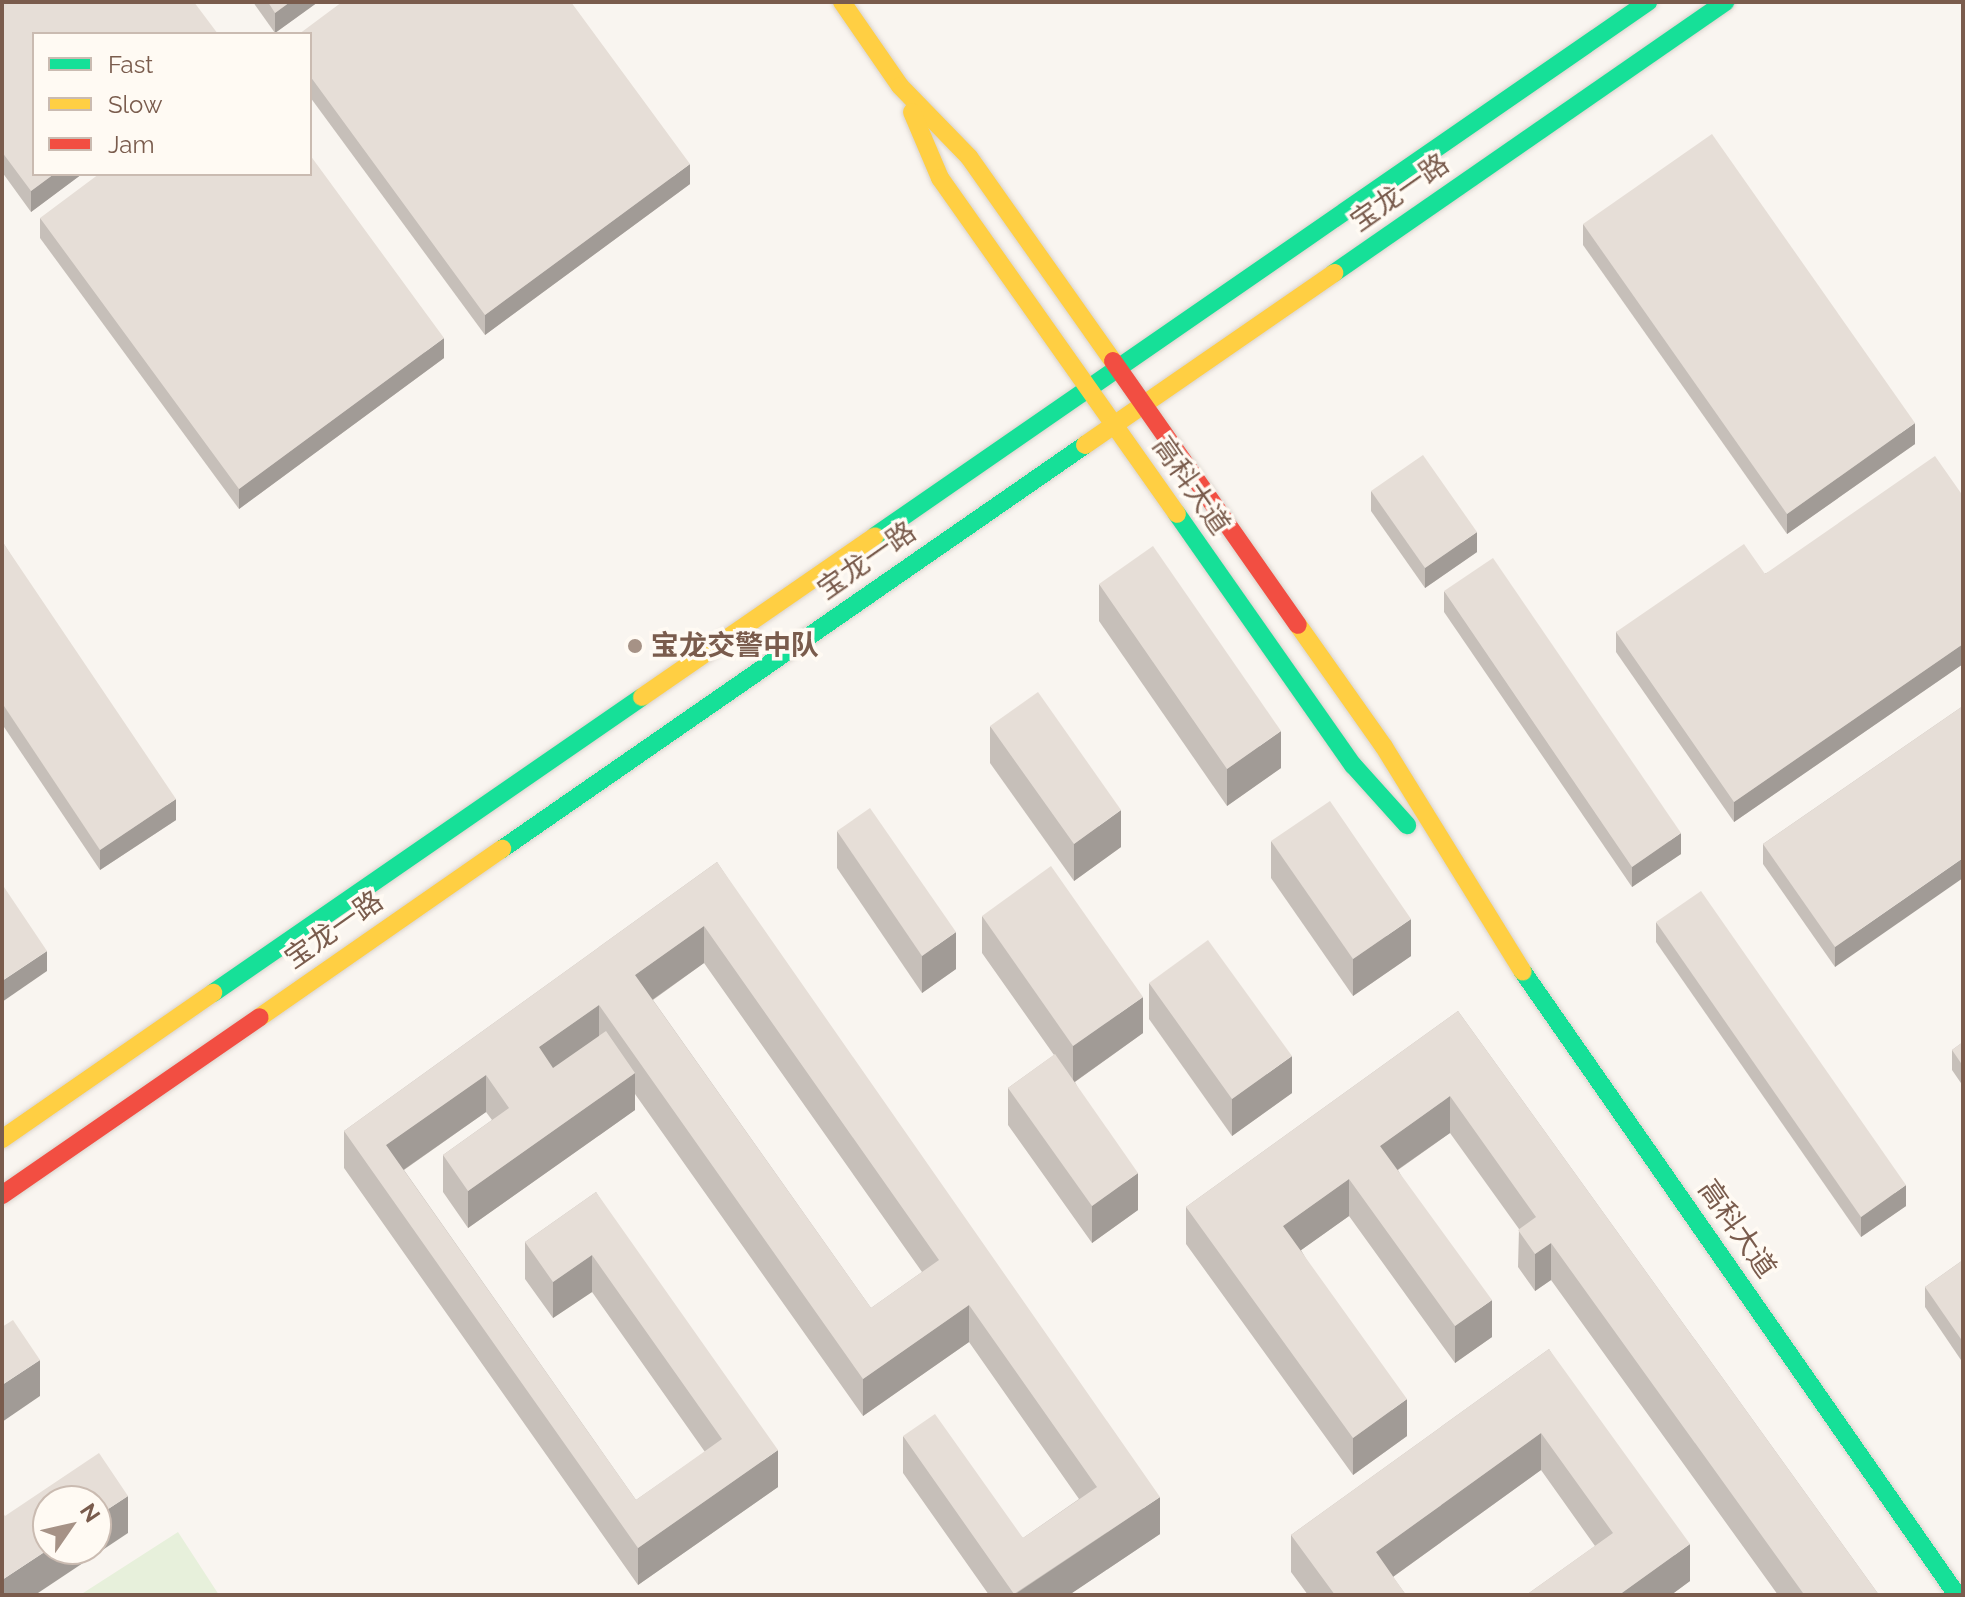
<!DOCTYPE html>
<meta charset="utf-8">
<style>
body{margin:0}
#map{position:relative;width:1965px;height:1597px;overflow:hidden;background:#f9f5f0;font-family:Raleway,"Noto Sans SC",sans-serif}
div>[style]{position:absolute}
.green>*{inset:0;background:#e7f0db}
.roads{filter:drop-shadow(0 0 2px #d9d2cb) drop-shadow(0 0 2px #d9d2cb)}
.fast>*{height:18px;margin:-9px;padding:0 9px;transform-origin:9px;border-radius:9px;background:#16e098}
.slow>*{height:18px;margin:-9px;padding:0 9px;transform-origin:9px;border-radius:9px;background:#ffcf43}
.jam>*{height:18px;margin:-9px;padding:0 9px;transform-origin:9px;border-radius:9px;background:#f24e42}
.wall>*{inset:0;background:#c6bfb9}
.shaded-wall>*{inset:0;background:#a19b96}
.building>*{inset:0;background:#e6ded7}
.dots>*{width:22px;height:22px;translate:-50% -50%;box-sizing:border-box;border:4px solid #fffaf3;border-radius:50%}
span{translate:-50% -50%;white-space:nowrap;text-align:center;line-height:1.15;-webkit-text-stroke:7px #fffaf3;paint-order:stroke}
.street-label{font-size:28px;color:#7a5c4d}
.poi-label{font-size:28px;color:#7a5c4d;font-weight:700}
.left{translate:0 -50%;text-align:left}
.frame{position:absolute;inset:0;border:4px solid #7a5c4d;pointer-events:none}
.legend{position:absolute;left:32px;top:32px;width:280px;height:144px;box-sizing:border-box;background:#fffaf3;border:2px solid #cabbb1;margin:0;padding:10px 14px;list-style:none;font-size:24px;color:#7a5c4d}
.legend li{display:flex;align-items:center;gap:16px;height:40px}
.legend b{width:40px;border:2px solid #cabbb1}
.north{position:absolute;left:32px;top:1485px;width:80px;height:80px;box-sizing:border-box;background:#fffaf3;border:2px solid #cabbb1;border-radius:50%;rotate:56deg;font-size:22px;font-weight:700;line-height:32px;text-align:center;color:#7a5c4d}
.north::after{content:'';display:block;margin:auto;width:28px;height:36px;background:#a69286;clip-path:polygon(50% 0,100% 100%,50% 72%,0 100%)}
</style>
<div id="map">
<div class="green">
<i style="clip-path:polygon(178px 1532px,219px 1595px,80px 1595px)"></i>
</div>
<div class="roads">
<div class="fast">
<i style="left:1334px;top:273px;width:476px;rotate:-34.7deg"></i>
<i style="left:1177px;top:514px;width:307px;rotate:55deg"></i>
<i style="left:1353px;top:765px;width:81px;rotate:48deg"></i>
<i style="left:875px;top:536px;width:940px;rotate:-34.64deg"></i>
<i style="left:502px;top:849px;width:709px;rotate:-34.72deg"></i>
<i style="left:1523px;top:972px;width:759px;rotate:55.14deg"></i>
<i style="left:213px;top:993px;width:521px;rotate:-34.6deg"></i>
</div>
<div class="slow">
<i style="left:842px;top:2px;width:102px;rotate:55.4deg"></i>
<i style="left:900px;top:86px;width:99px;rotate:45.8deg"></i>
<i style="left:969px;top:157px;width:250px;rotate:54.8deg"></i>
<i style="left:912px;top:112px;width:72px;rotate:67deg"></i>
<i style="left:940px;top:178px;width:411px;rotate:54.8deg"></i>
<i style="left:1085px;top:445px;width:303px;rotate:-34.6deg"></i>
<i style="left:1298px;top:625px;width:149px;rotate:54.8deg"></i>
<i style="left:1384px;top:747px;width:264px;rotate:58.3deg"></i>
<i style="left:642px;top:697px;width:283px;rotate:-34.6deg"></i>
<i style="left:260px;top:1017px;width:295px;rotate:-34.8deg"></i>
<i style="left:2px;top:1139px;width:257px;rotate:-34.7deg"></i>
</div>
<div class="jam">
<i style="left:1113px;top:361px;width:322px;rotate:55deg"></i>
<i style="left:2px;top:1195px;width:313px;rotate:-34.6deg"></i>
</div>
</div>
<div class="wall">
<i style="clip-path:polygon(2px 2px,34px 174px,82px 174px,31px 212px,2px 172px)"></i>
<i style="clip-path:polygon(253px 2px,318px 2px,275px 33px)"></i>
<i style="clip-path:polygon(310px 34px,690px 184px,485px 335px,310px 97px)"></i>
<i style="clip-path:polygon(40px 218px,444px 358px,239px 509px,40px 238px)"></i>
<i style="clip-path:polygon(1583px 224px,1915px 444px,1787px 534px,1583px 245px)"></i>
<i style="clip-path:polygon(1371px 491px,1477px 552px,1425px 588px,1371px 511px)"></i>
<i style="clip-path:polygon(1963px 496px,1963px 664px,1734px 822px,1616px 652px,1616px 632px)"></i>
<i style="clip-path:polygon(2px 541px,176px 820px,100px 870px,2px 724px)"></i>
<i style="clip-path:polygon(1099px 584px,1281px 768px,1227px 806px,1099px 621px)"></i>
<i style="clip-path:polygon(1444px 591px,1681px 854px,1632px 887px,1444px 612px)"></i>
<i style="clip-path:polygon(1963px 706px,1835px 967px,1763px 864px,1763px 844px)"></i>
<i style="clip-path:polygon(990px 726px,1121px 847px,1074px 881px,990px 763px)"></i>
<i style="clip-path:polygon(837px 831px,956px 969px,922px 993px,837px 868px)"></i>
<i style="clip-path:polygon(1271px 841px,1411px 956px,1353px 996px,1271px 878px)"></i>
<i style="clip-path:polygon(evenodd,717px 862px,1160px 1534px,1069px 1595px,989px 1595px,903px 1473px,903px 1436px,1023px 1538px,1079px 1499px,969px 1342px,863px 1416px,635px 1094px,635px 1110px,468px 1228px,443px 1192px,443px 1155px,492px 1120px,486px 1112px,404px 1170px,636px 1500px,705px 1452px,592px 1292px,553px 1318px,525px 1279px,525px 1242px,596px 1192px,778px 1487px,638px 1585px,344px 1168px,344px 1131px,717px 862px,704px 963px,922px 1272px,871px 1308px,653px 1000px,704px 963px)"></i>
<i style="clip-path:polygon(982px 916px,1143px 1033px,1075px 1082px,1138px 1210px,1092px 1243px,1008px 1125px,1008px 1088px,1054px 1055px,982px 953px)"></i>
<i style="clip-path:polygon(1656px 922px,1906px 1206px,1861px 1237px,1656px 942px)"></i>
<i style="clip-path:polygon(1149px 983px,1292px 1093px,1232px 1136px,1149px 1019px)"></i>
<i style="clip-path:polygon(1458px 1011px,1879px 1595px,1778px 1595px,1551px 1280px,1535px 1291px,1518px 1267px,1519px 1229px,1450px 1133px,1398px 1170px,1492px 1337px,1455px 1363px,1349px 1216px,1301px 1250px,1407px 1436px,1353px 1475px,1186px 1244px,1186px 1207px)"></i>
<i style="clip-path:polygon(1963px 1042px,1963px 1086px,1952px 1070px,1952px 1050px)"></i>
<i style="clip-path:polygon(1963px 1260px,1963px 1363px,1925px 1307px,1925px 1287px)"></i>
<i style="clip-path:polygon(1549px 1349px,1690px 1581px,1671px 1595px,1529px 1595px,1529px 1593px,1595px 1546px,1541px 1470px,1393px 1577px,1406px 1595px,1308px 1595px,1291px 1572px,1291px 1535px)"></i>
</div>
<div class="shaded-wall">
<i style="clip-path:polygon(290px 2px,318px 2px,275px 33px,275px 13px)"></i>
<i style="clip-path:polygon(690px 164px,690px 184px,485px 335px,485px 315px)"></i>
<i style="clip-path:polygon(54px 174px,82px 174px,31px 212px,31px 191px)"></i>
<i style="clip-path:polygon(444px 338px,444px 358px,239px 509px,239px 489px)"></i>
<i style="clip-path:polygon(1915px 423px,1915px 444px,1787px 534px,1787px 514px)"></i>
<i style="clip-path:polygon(1477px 532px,1477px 552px,1425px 588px,1425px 568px)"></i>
<i style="clip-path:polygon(1963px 644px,1963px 664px,1734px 822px,1734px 802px)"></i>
<i style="clip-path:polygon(1281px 731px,1281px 768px,1227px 806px,1227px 769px)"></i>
<i style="clip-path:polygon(176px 799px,176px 820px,100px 870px,100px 850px)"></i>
<i style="clip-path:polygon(1121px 810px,1121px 847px,1074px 881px,1074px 844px)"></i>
<i style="clip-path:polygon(1681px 833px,1681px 854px,1632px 887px,1632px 867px)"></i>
<i style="clip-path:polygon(1963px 858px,1963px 878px,1835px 967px,1835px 947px)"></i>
<i style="clip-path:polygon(1411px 919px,1411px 956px,1353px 996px,1353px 959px)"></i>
<i style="clip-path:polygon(704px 926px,704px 963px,635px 1012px,635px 975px)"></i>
<i style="clip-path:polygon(956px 932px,956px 969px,922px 993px,922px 956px)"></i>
<i style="clip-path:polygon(47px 951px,47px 971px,2px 1002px,2px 981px)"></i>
<i style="clip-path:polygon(1143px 997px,1143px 1033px,1073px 1083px,1073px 1046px)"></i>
<i style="clip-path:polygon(599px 1005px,599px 1042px,539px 1084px,539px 1047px)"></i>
<i style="clip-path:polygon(1292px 1056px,1292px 1093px,1232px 1136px,1232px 1099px)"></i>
<i style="clip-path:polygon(635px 1073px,635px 1110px,468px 1228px,468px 1191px)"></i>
<i style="clip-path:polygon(486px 1075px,486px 1112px,386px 1182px,386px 1145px)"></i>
<i style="clip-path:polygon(1450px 1096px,1450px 1133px,1380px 1182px,1380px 1146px)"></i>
<i style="clip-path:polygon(1138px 1173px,1138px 1210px,1092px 1243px,1092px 1206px)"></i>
<i style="clip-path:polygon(1349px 1179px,1349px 1216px,1283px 1263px,1283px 1226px)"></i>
<i style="clip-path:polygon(1906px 1185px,1906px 1206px,1861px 1237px,1861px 1217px)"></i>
<i style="clip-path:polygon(1551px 1243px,1551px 1280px,1535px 1291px,1535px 1254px)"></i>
<i style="clip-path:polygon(592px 1255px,592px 1292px,553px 1318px,553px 1282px)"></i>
<i style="clip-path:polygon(1492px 1300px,1492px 1337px,1455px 1363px,1455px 1326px)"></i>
<i style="clip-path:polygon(969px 1305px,969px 1342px,863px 1416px,863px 1379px)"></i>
<i style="clip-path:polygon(40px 1360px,40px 1396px,2px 1422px,2px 1385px)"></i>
<i style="clip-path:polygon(1407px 1399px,1407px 1436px,1353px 1475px,1353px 1438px)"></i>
<i style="clip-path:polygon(1541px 1433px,1541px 1470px,1376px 1589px,1376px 1552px)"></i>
<i style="clip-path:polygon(778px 1450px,778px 1487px,638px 1585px,638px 1548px)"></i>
<i style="clip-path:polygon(128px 1496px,128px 1533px,35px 1595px,2px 1595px,2px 1580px,49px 1549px,96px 1549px,96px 1517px)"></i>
<i style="clip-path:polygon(1160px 1497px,1160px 1534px,1069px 1595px,1014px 1595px)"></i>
<i style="clip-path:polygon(1690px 1544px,1690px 1581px,1671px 1595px,1619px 1595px)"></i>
</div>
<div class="building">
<i style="clip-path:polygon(2px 2px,194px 2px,218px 34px,34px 34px,34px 174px,54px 174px,31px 191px,2px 152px)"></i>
<i style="clip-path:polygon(268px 2px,290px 2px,275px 13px)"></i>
<i style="clip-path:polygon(342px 2px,571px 2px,690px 164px,485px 315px,310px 76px,310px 34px,299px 34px)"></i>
<i style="clip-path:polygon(1712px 134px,1915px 423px,1787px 514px,1583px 224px)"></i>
<i style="clip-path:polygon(310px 155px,444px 338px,239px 489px,40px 218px,99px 174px,310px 174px)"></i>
<i style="clip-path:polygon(1423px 455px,1477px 532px,1425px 568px,1371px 491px)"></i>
<i style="clip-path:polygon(1935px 456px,1963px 496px,1963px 644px,1734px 802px,1616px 632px,1744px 544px,1765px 574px)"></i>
<i style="clip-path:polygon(2px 541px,176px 799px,100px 850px,2px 703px)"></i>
<i style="clip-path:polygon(1153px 546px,1281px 731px,1227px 769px,1099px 584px)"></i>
<i style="clip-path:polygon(1493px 558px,1681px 833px,1632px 867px,1444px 591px)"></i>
<i style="clip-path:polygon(1038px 692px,1121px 810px,1074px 844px,990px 726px)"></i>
<i style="clip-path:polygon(1963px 706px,1963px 858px,1835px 947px,1763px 844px)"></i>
<i style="clip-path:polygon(1330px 801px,1411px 919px,1353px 959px,1271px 841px)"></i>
<i style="clip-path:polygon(870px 808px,956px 932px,922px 956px,837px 831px)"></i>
<i style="clip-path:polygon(evenodd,717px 862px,1160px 1497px,1014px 1594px,903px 1436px,935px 1414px,1023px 1538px,1097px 1487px,969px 1305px,863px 1379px,599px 1005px,539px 1047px,553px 1068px,606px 1031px,635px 1073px,468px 1191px,443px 1155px,509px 1108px,486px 1075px,386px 1145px,636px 1500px,722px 1439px,592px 1255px,553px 1282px,525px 1242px,596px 1192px,778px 1450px,638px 1548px,344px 1131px,717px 862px,704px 926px,939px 1260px,871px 1308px,635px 975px,704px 926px)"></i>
<i style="clip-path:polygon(1051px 866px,1143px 997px,1073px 1046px,982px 916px)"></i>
<i style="clip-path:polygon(2px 884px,47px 951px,2px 981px)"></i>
<i style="clip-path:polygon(1701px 891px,1906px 1185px,1861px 1217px,1656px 922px)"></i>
<i style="clip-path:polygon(1208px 940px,1292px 1056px,1232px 1099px,1149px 983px)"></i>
<i style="clip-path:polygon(1458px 1011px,1879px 1595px,1801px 1595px,1803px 1593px,1551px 1243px,1535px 1254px,1518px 1230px,1536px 1217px,1450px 1096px,1380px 1146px,1492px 1300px,1455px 1326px,1349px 1179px,1283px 1226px,1407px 1399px,1353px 1438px,1186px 1207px)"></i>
<i style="clip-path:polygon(1963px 1042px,1963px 1066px,1952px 1050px)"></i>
<i style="clip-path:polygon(1055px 1054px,1138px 1173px,1092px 1206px,1008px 1088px)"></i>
<i style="clip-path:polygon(1963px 1260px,1963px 1342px,1925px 1287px)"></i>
<i style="clip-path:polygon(13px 1320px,40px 1360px,2px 1385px,2px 1327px)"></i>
<i style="clip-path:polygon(1549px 1349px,1690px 1544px,1619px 1595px,1531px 1595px,1529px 1593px,1613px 1533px,1541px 1433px,1376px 1552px,1406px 1595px,1335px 1595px,1291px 1535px)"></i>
<i style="clip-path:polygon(99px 1453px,128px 1496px,96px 1517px,96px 1501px,48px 1501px,49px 1549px,2px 1580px,2px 1512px,5px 1516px)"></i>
</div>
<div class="dots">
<i style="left:635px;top:646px;background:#a69286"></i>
</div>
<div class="street-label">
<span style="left:1400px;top:193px;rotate:-35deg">宝龙一路</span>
<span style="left:1191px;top:486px;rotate:55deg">高科大道</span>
<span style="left:867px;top:561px;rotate:-35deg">宝龙一路</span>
<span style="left:334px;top:930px;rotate:-35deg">宝龙一路</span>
<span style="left:1737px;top:1229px;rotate:55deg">高科大道</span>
</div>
<div class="poi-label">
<span class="left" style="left:651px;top:646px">宝龙交警中队</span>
</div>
<div class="frame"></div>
<ul class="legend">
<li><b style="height:10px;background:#16e098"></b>Fast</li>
<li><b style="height:10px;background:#ffcf43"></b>Slow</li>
<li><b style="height:10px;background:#f24e42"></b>Jam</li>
</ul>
<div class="north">N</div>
</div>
